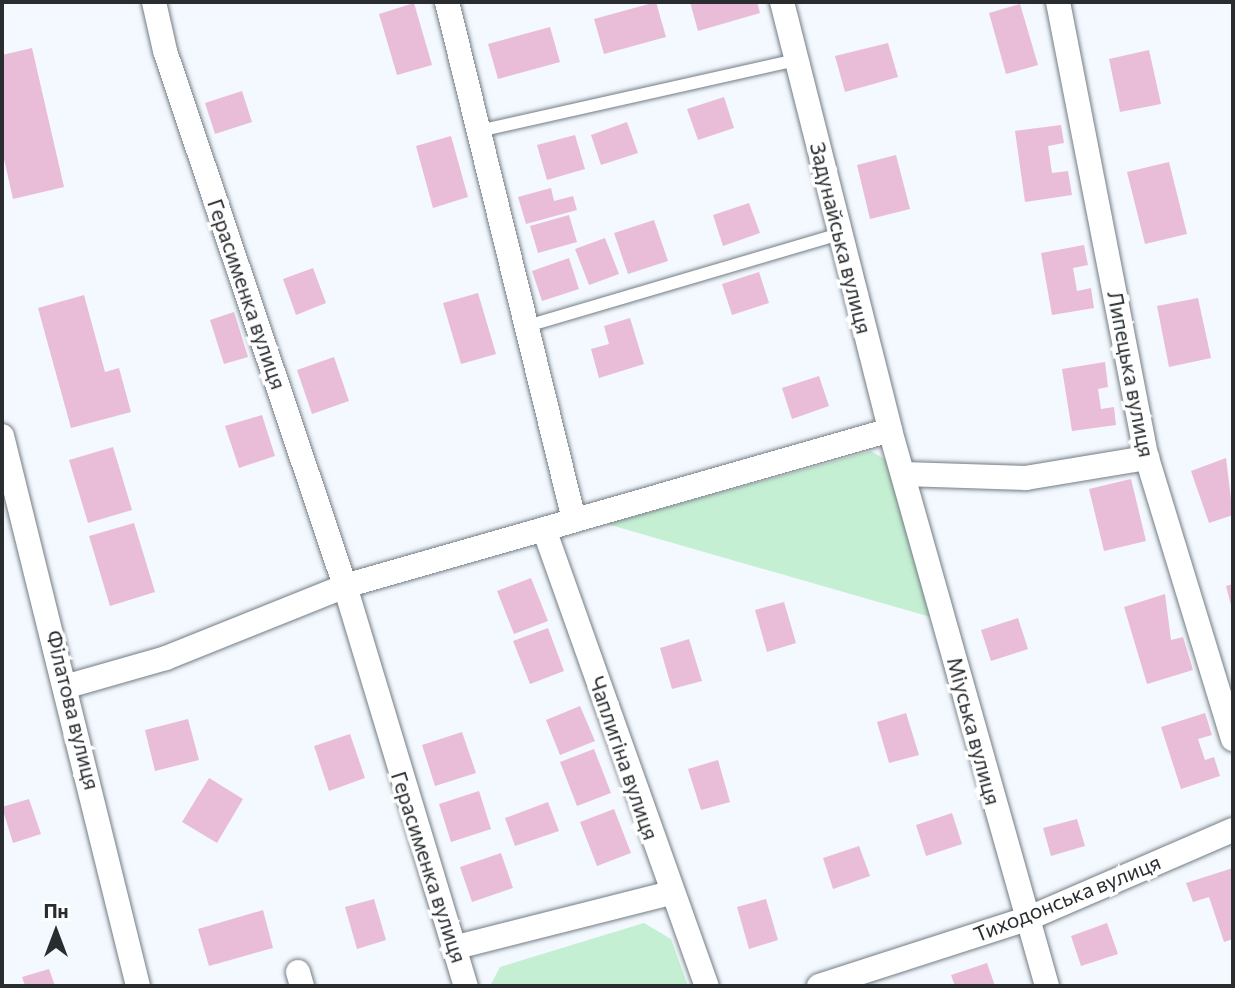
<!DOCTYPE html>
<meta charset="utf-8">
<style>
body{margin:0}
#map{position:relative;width:1235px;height:988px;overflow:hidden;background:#f3f9fe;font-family:Commissioner,sans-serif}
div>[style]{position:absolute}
.green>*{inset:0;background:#c4efd2}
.building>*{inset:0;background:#e9bdd7}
.roads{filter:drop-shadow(0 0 2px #747d85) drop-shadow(0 0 2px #747d85)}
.service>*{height:12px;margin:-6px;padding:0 6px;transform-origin:6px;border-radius:6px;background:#fff}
.minor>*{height:24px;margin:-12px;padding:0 12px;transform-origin:12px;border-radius:12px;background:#fff}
span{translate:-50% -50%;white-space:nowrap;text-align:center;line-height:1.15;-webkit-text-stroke:7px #fff;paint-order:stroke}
.street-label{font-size:21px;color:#292d30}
.frame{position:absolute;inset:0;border:4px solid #292d30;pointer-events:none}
.north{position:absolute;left:21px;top:897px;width:70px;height:70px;-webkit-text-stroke:5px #fff;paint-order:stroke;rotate:0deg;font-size:19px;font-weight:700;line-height:28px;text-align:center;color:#292d30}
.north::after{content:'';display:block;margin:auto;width:24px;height:32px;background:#292d30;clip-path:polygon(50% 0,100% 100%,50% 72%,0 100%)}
</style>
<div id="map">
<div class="green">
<i style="clip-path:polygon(871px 451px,886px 460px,934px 618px,607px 524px)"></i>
<i style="clip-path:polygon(644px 923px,671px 939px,688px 986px,490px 986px,500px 967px)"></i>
</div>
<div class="building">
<i style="clip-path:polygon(656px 2px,666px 37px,604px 54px,594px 19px)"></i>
<i style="clip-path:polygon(690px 2px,757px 2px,760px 13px,698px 31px)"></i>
<i style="clip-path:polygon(414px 3px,432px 65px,397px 75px,379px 14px)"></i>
<i style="clip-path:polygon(1020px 4px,1038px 65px,1006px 74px,989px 13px)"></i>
<i style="clip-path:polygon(550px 27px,560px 62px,498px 79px,488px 44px)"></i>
<i style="clip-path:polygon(888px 43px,898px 77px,845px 92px,835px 56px)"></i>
<i style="clip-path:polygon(32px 48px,64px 187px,13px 199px,2px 150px,2px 55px)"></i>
<i style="clip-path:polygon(1149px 50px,1161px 104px,1120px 112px,1109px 59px)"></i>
<i style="clip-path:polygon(242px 91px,252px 122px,215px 134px,205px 103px)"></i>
<i style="clip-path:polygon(724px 97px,734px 128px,698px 140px,687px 109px)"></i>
<i style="clip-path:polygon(627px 122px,638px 153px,601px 165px,591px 135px)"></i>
<i style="clip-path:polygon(1061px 125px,1064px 143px,1048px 146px,1052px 173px,1068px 171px,1072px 195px,1025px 202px,1015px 131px)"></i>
<i style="clip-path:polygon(575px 135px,585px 169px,547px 180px,537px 145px)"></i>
<i style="clip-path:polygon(451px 136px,468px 197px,433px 208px,416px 146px)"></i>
<i style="clip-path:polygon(896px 155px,910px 209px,870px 219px,857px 165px)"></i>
<i style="clip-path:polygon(1169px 162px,1187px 234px,1145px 244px,1127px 172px)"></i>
<i style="clip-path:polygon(551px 188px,554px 201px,573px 196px,577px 210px,526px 224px,518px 197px)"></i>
<i style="clip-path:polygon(749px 203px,760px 233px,723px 246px,713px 215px)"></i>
<i style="clip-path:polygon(569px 215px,577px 242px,538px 253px,530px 226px)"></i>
<i style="clip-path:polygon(654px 220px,668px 261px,628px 274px,614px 233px)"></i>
<i style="clip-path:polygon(605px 238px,619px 274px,589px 285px,575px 249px)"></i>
<i style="clip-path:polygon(1084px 245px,1088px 265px,1073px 268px,1077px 291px,1091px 288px,1094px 308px,1052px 315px,1041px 253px)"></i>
<i style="clip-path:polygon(569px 258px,579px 289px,542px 301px,532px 271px)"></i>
<i style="clip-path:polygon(313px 268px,326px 303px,296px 315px,283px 279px)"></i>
<i style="clip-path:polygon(759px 272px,769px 303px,732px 315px,722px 284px)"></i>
<i style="clip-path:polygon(478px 293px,496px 354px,461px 364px,443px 303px)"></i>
<i style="clip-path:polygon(84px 295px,105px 372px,119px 368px,131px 412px,71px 428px,38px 308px)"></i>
<i style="clip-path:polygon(1198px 298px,1211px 358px,1169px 367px,1157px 306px)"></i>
<i style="clip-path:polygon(234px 312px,248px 357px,224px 364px,210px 320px)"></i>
<i style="clip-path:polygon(630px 318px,644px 364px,599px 378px,591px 349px,609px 344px,604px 326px)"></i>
<i style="clip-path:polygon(334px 357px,349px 401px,312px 414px,297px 370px)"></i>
<i style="clip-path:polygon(1105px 362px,1108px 387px,1098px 389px,1101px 409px,1114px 407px,1116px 425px,1072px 431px,1062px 369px)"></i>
<i style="clip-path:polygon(819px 376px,829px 406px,792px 419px,782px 388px)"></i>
<i style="clip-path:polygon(262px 415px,275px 456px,239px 468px,225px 426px)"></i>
<i style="clip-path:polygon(113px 447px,132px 510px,88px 523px,69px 460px)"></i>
<i style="clip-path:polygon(1226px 458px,1233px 515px,1209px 523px,1191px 471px)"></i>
<i style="clip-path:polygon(1131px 479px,1146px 541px,1104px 551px,1089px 489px)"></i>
<i style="clip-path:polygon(134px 523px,155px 592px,110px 606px,89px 536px)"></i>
<i style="clip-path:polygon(531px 578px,548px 621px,514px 634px,497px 591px)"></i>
<i style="clip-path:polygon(1233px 584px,1233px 609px,1232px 609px,1226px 586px)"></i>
<i style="clip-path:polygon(1165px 594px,1171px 640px,1183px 637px,1193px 670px,1147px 684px,1124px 607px)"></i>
<i style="clip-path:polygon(784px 602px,796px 643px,767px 652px,755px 610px)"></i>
<i style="clip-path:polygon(1018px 618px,1028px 649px,991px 661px,981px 630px)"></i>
<i style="clip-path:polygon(548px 628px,564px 671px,530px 684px,513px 641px)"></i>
<i style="clip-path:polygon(689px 639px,702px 681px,672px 689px,660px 648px)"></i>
<i style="clip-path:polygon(580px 706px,595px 741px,560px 755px,546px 720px)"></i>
<i style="clip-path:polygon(906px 713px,919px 755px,889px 763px,877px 722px)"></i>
<i style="clip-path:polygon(1205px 713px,1212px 735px,1198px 739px,1205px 760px,1214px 757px,1220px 776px,1181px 789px,1161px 727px)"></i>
<i style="clip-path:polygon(188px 719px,199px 760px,155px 771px,145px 730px)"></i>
<i style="clip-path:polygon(462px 732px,476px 773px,435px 786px,422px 745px)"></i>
<i style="clip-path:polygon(350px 734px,365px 778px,329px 791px,314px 746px)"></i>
<i style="clip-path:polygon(594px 749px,611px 793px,577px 806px,560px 762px)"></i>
<i style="clip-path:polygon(718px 760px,730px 802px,701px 810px,688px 769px)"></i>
<i style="clip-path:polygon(209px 778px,243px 799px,217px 843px,182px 822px)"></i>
<i style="clip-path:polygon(479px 791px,491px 829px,451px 842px,439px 804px)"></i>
<i style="clip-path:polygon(29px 799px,41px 834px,13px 843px,2px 807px)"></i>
<i style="clip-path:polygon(548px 802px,559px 831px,515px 846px,505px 818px)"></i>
<i style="clip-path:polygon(614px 809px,631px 853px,597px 866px,580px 822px)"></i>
<i style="clip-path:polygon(952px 813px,962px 844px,926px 856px,916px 825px)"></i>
<i style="clip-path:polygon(1077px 819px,1085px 846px,1051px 856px,1043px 828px)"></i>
<i style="clip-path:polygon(859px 846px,870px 876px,833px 889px,823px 858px)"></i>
<i style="clip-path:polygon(501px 853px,513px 888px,472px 902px,460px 867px)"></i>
<i style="clip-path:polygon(1233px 868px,1233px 939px,1224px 942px,1209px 897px,1193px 902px,1186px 883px)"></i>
<i style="clip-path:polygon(374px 899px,386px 940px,357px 949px,345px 907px)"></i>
<i style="clip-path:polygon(766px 899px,778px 940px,749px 949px,737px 907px)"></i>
<i style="clip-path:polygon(263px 910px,273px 948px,209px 966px,198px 929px)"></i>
<i style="clip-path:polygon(1107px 923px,1118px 954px,1081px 966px,1071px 936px)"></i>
<i style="clip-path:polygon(987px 963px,995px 986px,955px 986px,951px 975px)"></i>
<i style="clip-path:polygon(49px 969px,55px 986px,25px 986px,22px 977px)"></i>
</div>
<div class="roads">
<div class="service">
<i style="left:483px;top:130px;width:320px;rotate:-12.6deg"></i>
<i style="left:527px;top:326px;width:326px;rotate:-16.4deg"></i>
</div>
<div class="minor">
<i style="left:154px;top:2px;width:50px;rotate:77.3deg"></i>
<i style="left:165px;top:51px;width:564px;rotate:71.4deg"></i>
<i style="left:345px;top:586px;width:418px;rotate:73.2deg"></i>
<i style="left:447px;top:2px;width:533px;rotate:76.22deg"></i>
<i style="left:782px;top:2px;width:441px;rotate:75.8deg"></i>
<i style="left:890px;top:430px;width:578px;rotate:74.23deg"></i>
<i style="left:1058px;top:2px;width:465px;rotate:79deg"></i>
<i style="left:1147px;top:458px;width:294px;rotate:73deg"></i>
<i style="left:2px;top:436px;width:567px;rotate:76.11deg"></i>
<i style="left:904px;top:474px;width:122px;rotate:1.9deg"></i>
<i style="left:1026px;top:478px;width:123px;rotate:-9.4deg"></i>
<i style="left:544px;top:529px;width:485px;rotate:70.4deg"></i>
<i style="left:68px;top:686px;width:102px;rotate:-15.9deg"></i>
<i style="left:166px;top:658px;width:193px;rotate:-21.9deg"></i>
<i style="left:345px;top:586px;width:567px;rotate:-15.97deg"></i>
<i style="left:457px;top:947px;width:220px;rotate:-14.2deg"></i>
<i style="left:298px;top:972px;width:15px;rotate:74deg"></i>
<i style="left:819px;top:986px;width:219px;rotate:-17.9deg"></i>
<i style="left:1027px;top:919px;width:224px;rotate:-23.4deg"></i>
</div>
</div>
<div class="street-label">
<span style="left:841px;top:238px;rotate:76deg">Задунайська вулиця</span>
<span style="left:247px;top:294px;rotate:71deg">Герасименка вулиця</span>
<span style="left:1131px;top:374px;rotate:79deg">Липецька вулиця</span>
<span style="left:73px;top:710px;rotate:76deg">Філатова вулиця</span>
<span style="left:974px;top:731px;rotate:75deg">Міуська вулиця</span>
<span style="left:624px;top:758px;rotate:71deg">Чаплигіна вулиця</span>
<span style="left:429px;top:867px;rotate:72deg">Герасименка вулиця</span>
<span style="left:1067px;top:898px;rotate:-22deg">Тиходонська вулиця</span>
</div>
<div class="frame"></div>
<div class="north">Пн</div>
</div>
